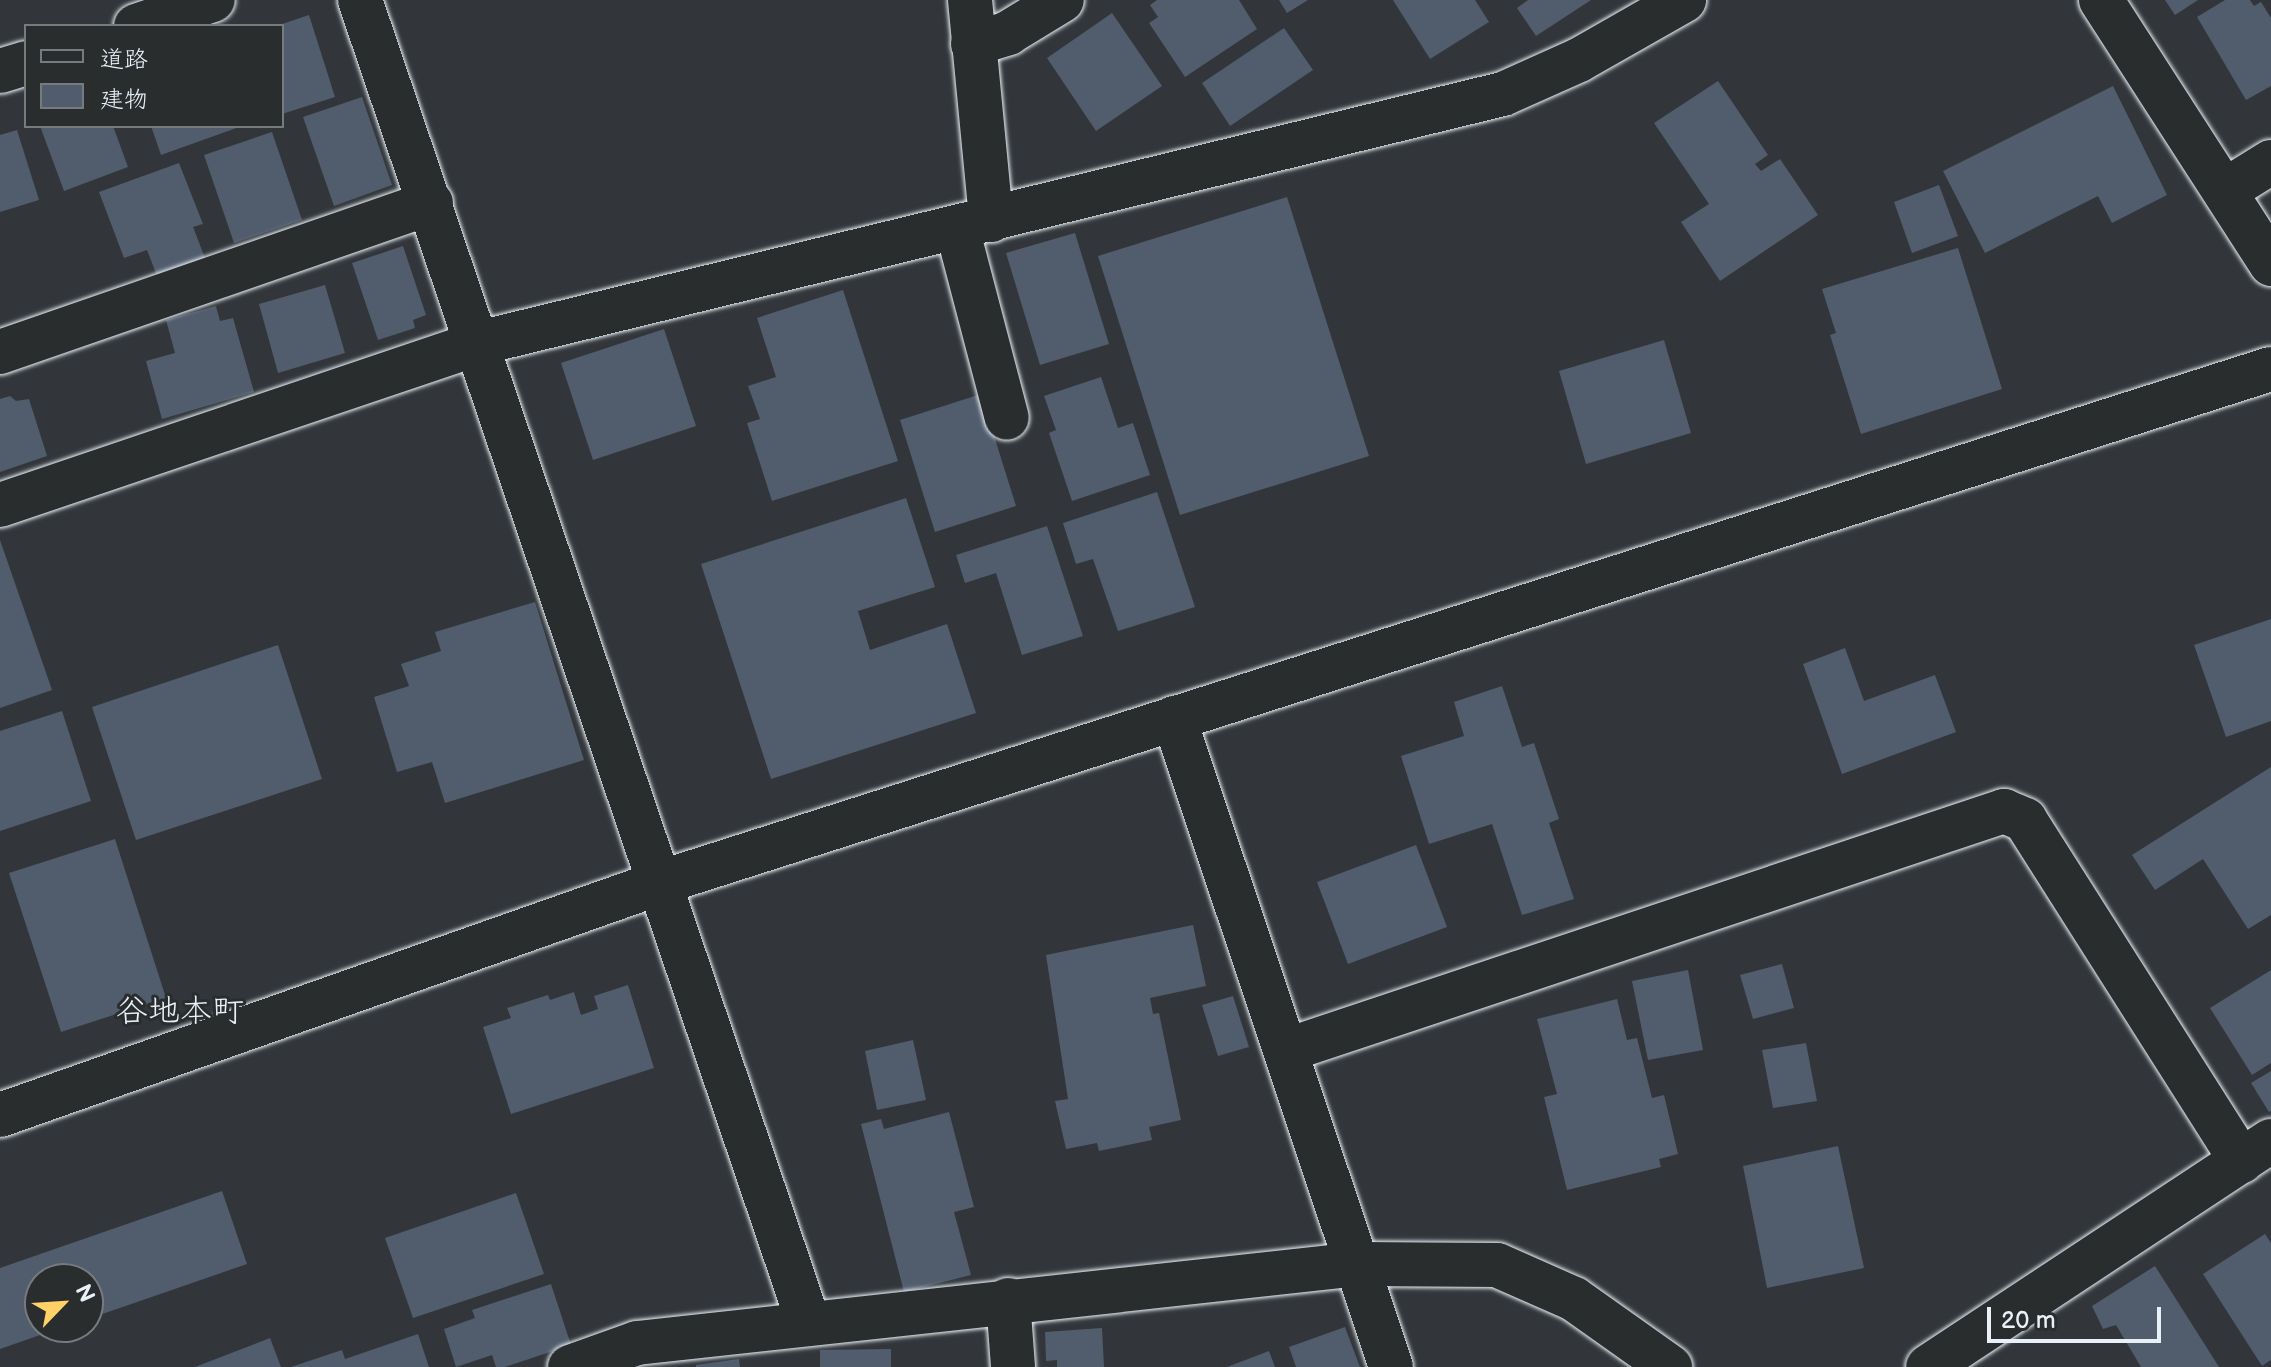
<!DOCTYPE html>
<meta charset="utf-8">
<style>
body{margin:0}
#map{position:relative;width:2271px;height:1367px;overflow:hidden;background:#32363a;font-family:"Balsamiq Sans","Klee One",sans-serif}
div>[style]{position:absolute}
.building>*{inset:0;background:#515c6c}
.roads{filter:drop-shadow(0 0 2px #e8f1f8) drop-shadow(0 0 2px #e8f1f8)}
.minor>*{height:44px;margin:-22px;padding:0 22px;transform-origin:22px;border-radius:22px;background:#2a2d2e}
.tertiary>*{height:44px;margin:-22px;padding:0 22px;transform-origin:22px;border-radius:22px;background:#2a2d2e}
span{translate:-50% -50%;white-space:nowrap;text-align:center;line-height:1.15;-webkit-text-stroke:6px #2a2d2e;paint-order:stroke}
.quarter-label{font-size:32px;color:#e8f1f8}
.legend{position:absolute;left:24px;top:24px;width:260px;height:104px;box-sizing:border-box;background:#2a2d2e;border:2px solid #767b7f;margin:0;padding:10px 14px;list-style:none;font-size:24px;color:#e8f1f8}
.legend li{display:flex;align-items:center;gap:16px;height:40px}
.legend b{width:40px;border:2px solid #767b7f}
.north{position:absolute;left:24px;top:1263px;width:80px;height:80px;box-sizing:border-box;background:#2a2d2e;border:2px solid #767b7f;border-radius:50%;rotate:65deg;font-size:22px;font-weight:700;line-height:32px;text-align:center;color:#e8f1f8}
.north::after{content:'';display:block;margin:auto;width:28px;height:36px;background:#ffd166;clip-path:polygon(50% 0,100% 100%,50% 72%,0 100%)}
.scale{position:absolute;left:1987px;top:1307px;width:174px;height:36px;box-sizing:border-box;border:4px solid #e8f1f8;border-top:0;padding-left:10px;font-size:24px;line-height:28px;white-space:nowrap;color:#e8f1f8;-webkit-text-stroke:6px #2a2d2e;paint-order:stroke}
</style>
<div id="map">
<div class="building">
<i style="clip-path:polygon(1157px 0,1239px 0,1257px 29px,1185px 77px,1149px 23px,1158px 17px,1150px 5px)"></i>
<i style="clip-path:polygon(1279px 0,1308px 0,1287px 13px)"></i>
<i style="clip-path:polygon(1393px 0,1475px 0,1489px 22px,1430px 59px)"></i>
<i style="clip-path:polygon(1528px 0,1591px 0,1536px 36px,1517px 8px)"></i>
<i style="clip-path:polygon(2165px 0,2198px 0,2175px 15px)"></i>
<i style="clip-path:polygon(2225px 0,2250px 0,2254px 6px,2261px 2px,2271px 18px,2271px 86px,2246px 100px,2197px 17px)"></i>
<i style="clip-path:polygon(1112px 13px,1162px 86px,1096px 131px,1047px 58px)"></i>
<i style="clip-path:polygon(309px 15px,335px 97px,282px 114px,282px 24px)"></i>
<i style="clip-path:polygon(1284px 28px,1313px 70px,1230px 126px,1202px 83px)"></i>
<i style="clip-path:polygon(1718px 81px,1768px 155px,1755px 164px,1761px 171px,1780px 159px,1818px 215px,1720px 281px,1681px 222px,1709px 204px,1654px 123px)"></i>
<i style="clip-path:polygon(2113px 86px,2167px 195px,2112px 223px,2098px 196px,1985px 253px,1943px 171px)"></i>
<i style="clip-path:polygon(362px 97px,392px 185px,334px 206px,303px 117px)"></i>
<i style="clip-path:polygon(40px 126px,113px 126px,128px 167px,64px 191px)"></i>
<i style="clip-path:polygon(151px 126px,242px 126px,161px 155px)"></i>
<i style="clip-path:polygon(17px 130px,39px 200px,0 212px,0 135px)"></i>
<i style="clip-path:polygon(272px 132px,302px 220px,234px 243px,204px 155px)"></i>
<i style="clip-path:polygon(179px 163px,203px 224px,193px 227px,205px 258px,157px 276px,147px 250px,124px 258px,99px 192px)"></i>
<i style="clip-path:polygon(1939px 185px,1958px 236px,1912px 253px,1894px 202px)"></i>
<i style="clip-path:polygon(1287px 197px,1369px 456px,1180px 515px,1098px 256px)"></i>
<i style="clip-path:polygon(1075px 233px,1109px 344px,1040px 365px,1006px 253px)"></i>
<i style="clip-path:polygon(403px 246px,426px 315px,413px 320px,415px 328px,378px 340px,352px 263px)"></i>
<i style="clip-path:polygon(1958px 248px,2002px 389px,1861px 434px,1830px 335px,1836px 333px,1822px 289px)"></i>
<i style="clip-path:polygon(325px 285px,345px 353px,278px 373px,259px 304px)"></i>
<i style="clip-path:polygon(843px 290px,898px 461px,772px 501px,747px 423px,760px 419px,748px 386px,776px 377px,757px 318px)"></i>
<i style="clip-path:polygon(216px 306px,220px 321px,233px 318px,254px 392px,162px 419px,146px 361px,175px 353px,166px 320px)"></i>
<i style="clip-path:polygon(664px 329px,696px 426px,593px 460px,561px 363px)"></i>
<i style="clip-path:polygon(1664px 340px,1691px 433px,1586px 464px,1559px 371px)"></i>
<i style="clip-path:polygon(1101px 377px,1118px 428px,1133px 423px,1150px 475px,1072px 501px,1049px 433px,1056px 430px,1044px 396px)"></i>
<i style="clip-path:polygon(981px 394px,1016px 506px,935px 532px,900px 420px)"></i>
<i style="clip-path:polygon(10px 396px,16px 401px,29px 399px,47px 456px,0 472px,0 399px)"></i>
<i style="clip-path:polygon(1157px 492px,1195px 607px,1118px 631px,1093px 559px,1076px 564px,1063px 523px)"></i>
<i style="clip-path:polygon(906px 498px,935px 587px,858px 611px,870px 650px,947px 624px,976px 713px,771px 779px,701px 564px)"></i>
<i style="clip-path:polygon(1047px 526px,1083px 636px,1022px 655px,996px 573px,965px 583px,956px 555px)"></i>
<i style="clip-path:polygon(0 540px,52px 690px,0 708px)"></i>
<i style="clip-path:polygon(535px 602px,584px 760px,445px 803px,432px 762px,397px 772px,374px 697px,409px 686px,401px 664px,441px 651px,435px 632px)"></i>
<i style="clip-path:polygon(2271px 619px,2271px 721px,2226px 737px,2194px 645px)"></i>
<i style="clip-path:polygon(278px 645px,322px 779px,136px 840px,92px 707px)"></i>
<i style="clip-path:polygon(1845px 648px,1864px 701px,1935px 675px,1956px 732px,1842px 774px,1803px 664px)"></i>
<i style="clip-path:polygon(1502px 686px,1522px 747px,1534px 743px,1559px 819px,1549px 823px,1574px 899px,1522px 915px,1492px 824px,1429px 844px,1401px 756px,1464px 736px,1454px 702px)"></i>
<i style="clip-path:polygon(62px 711px,91px 801px,0 831px,0 731px)"></i>
<i style="clip-path:polygon(2271px 767px,2271px 915px,2248px 929px,2203px 859px,2155px 890px,2132px 855px)"></i>
<i style="clip-path:polygon(115px 839px,166px 998px,61px 1032px,9px 873px)"></i>
<i style="clip-path:polygon(1416px 845px,1447px 927px,1348px 964px,1317px 882px)"></i>
<i style="clip-path:polygon(1193px 925px,1206px 986px,1150px 998px,1153px 1014px,1159px 1013px,1181px 1120px,1149px 1127px,1152px 1140px,1099px 1151px,1097px 1143px,1066px 1149px,1055px 1101px,1068px 1099px,1046px 955px)"></i>
<i style="clip-path:polygon(1782px 964px,1794px 1008px,1753px 1019px,1740px 975px)"></i>
<i style="clip-path:polygon(1688px 970px,1703px 1050px,1648px 1060px,1632px 981px)"></i>
<i style="clip-path:polygon(2271px 970px,2271px 1063px,2252px 1075px,2210px 1008px)"></i>
<i style="clip-path:polygon(628px 985px,654px 1068px,511px 1114px,483px 1027px,511px 1018px,507px 1008px,548px 995px,550px 1000px,574px 992px,581px 1015px,598px 1009px,594px 996px)"></i>
<i style="clip-path:polygon(1233px 996px,1249px 1047px,1218px 1056px,1202px 1005px)"></i>
<i style="clip-path:polygon(1617px 999px,1627px 1040px,1637px 1038px,1652px 1098px,1664px 1095px,1678px 1154px,1659px 1159px,1661px 1167px,1567px 1190px,1544px 1097px,1557px 1094px,1537px 1019px)"></i>
<i style="clip-path:polygon(913px 1040px,926px 1100px,877px 1110px,865px 1051px)"></i>
<i style="clip-path:polygon(1806px 1043px,1817px 1101px,1773px 1108px,1762px 1050px)"></i>
<i style="clip-path:polygon(2271px 1071px,2271px 1111px,2269px 1112px,2251px 1083px)"></i>
<i style="clip-path:polygon(949px 1112px,974px 1207px,954px 1212px,971px 1275px,904px 1292px,861px 1124px,881px 1119px,884px 1129px)"></i>
<i style="clip-path:polygon(1838px 1146px,1864px 1268px,1767px 1288px,1743px 1166px)"></i>
<i style="clip-path:polygon(222px 1191px,247px 1264px,88px 1319px,88px 1279px,40px 1279px,40px 1327px,63px 1327px,0 1349px,0 1268px)"></i>
<i style="clip-path:polygon(516px 1193px,544px 1274px,413px 1318px,385px 1238px)"></i>
<i style="clip-path:polygon(2265px 1234px,2271px 1243px,2271px 1360px,2262px 1366px,2203px 1274px)"></i>
<i style="clip-path:polygon(2155px 1266px,2219px 1367px,2141px 1367px,2116px 1325px,2103px 1329px,2092px 1306px)"></i>
<i style="clip-path:polygon(551px 1284px,571px 1345px,505px 1367px,496px 1367px,492px 1355px,456px 1367px,444px 1329px,475px 1318px,472px 1310px)"></i>
<i style="clip-path:polygon(1345px 1327px,1360px 1367px,1296px 1367px,1289px 1347px)"></i>
<i style="clip-path:polygon(1102px 1328px,1104px 1367px,1057px 1367px,1057px 1360px,1046px 1361px,1045px 1332px)"></i>
<i style="clip-path:polygon(418px 1334px,429px 1367px,291px 1367px,342px 1350px,345px 1359px)"></i>
<i style="clip-path:polygon(270px 1338px,281px 1367px,195px 1367px)"></i>
<i style="clip-path:polygon(891px 1349px,891px 1367px,820px 1367px,820px 1350px)"></i>
<i style="clip-path:polygon(1269px 1351px,1275px 1367px,1227px 1367px)"></i>
<i style="clip-path:polygon(739px 1359px,740px 1367px,696px 1367px,696px 1365px)"></i>
</div>
<div class="roads">
<div class="minor">
<i style="left:360px;top:0;width:1395px;rotate:71.27deg"></i>
<i style="left:970px;top:0;width:221px;rotate:84.5deg"></i>
<i style="left:2101px;top:0;width:314px;rotate:57.2deg"></i>
<i style="left:136px;top:26px;width:81px;rotate:-18.7deg"></i>
<i style="left:973px;top:44px;width:37px;rotate:-17deg"></i>
<i style="left:1008px;top:33px;width:63px;rotate:-31.4deg"></i>
<i style="left:0;top:71px;width:27px;rotate:-17deg"></i>
<i style="left:2226px;top:190px;width:53px;rotate:-31.9deg"></i>
<i style="left:957px;top:228px;width:196px;rotate:75.3deg"></i>
<i style="left:0;top:352px;width:456px;rotate:-19.1deg"></i>
<i style="left:0;top:505px;width:506px;rotate:-18.69deg"></i>
<i style="left:479px;top:343px;width:1054px;rotate:-13.67deg"></i>
<i style="left:1503px;top:94px;width:83px;rotate:-24.1deg"></i>
<i style="left:1579px;top:60px;width:121px;rotate:-29.7deg"></i>
<i style="left:1174px;top:718px;width:684px;rotate:71.51deg"></i>
<i style="left:1287px;top:1050px;width:756px;rotate:-18.43deg"></i>
<i style="left:2004px;top:811px;width:23px;rotate:23deg"></i>
<i style="left:2025px;top:820px;width:404px;rotate:57.6deg"></i>
<i style="left:1008px;top:1300px;width:67px;rotate:85.7deg"></i>
<i style="left:570px;top:1367px;width:71px;rotate:-19.7deg"></i>
<i style="left:637px;top:1343px;width:727px;rotate:-6.24deg"></i>
<i style="left:1360px;top:1264px;width:137px;rotate:0.4deg"></i>
<i style="left:1497px;top:1265px;width:84px;rotate:23.8deg"></i>
<i style="left:1574px;top:1299px;width:118px;rotate:35.3deg"></i>
<i style="left:1928px;top:1367px;width:411px;rotate:-33.4deg"></i>
</div>
<div class="tertiary">
<i style="left:0;top:1115px;width:699px;rotate:-19.39deg"></i>
<i style="left:659px;top:883px;width:1692px;rotate:-17.69deg"></i>
</div>
</div>
<div class="quarter-label">
<span style="left:180px;top:1012px">谷地本町</span>
</div>
<ul class="legend">
<li><b style="height:10px;background:#2a2d2e"></b>道路</li>
<li><b style="height:22px;background:#515c6c"></b>建物</li>
</ul>
<div class="north">N</div>
<div class="scale">20 m</div>
</div>
